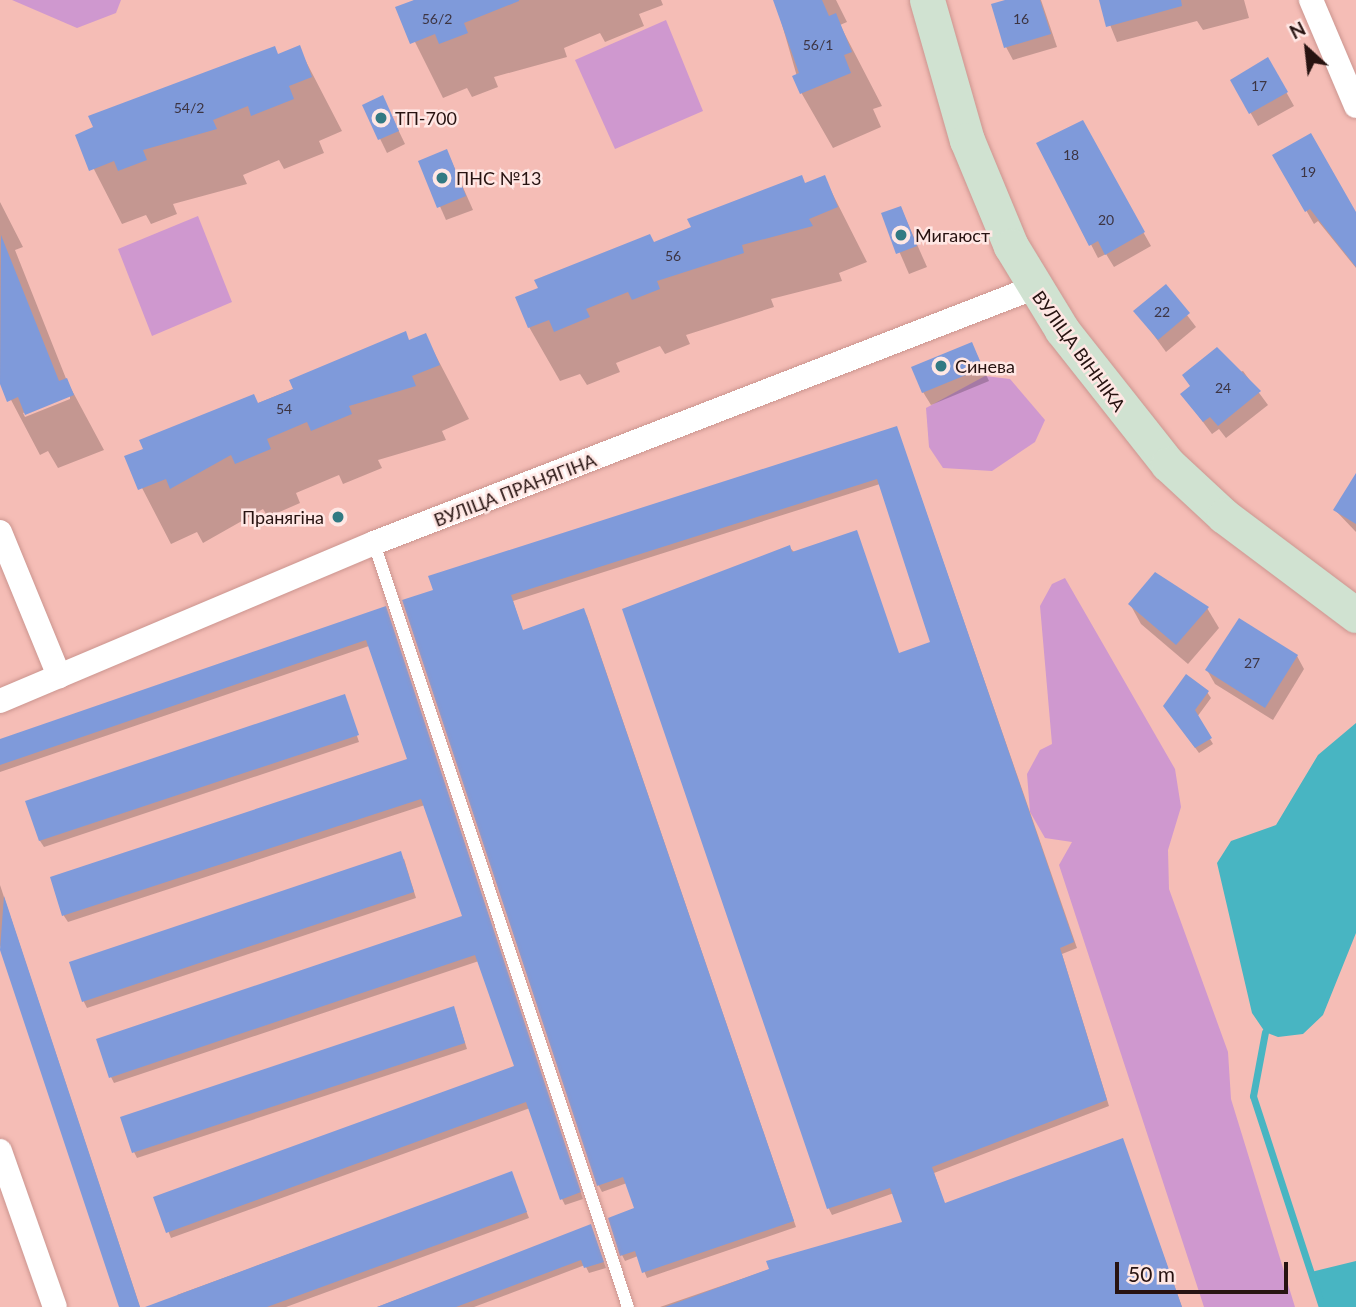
<!DOCTYPE html>
<meta charset="utf-8">
<style>
body{margin:0}
#map{position:relative;width:1356px;height:1307px;overflow:hidden;background:#f5bdb6;font-family:Lato,sans-serif}
div>[style]{position:absolute}
.green>*{inset:0;background:#cf98cf}
.water>*{inset:0;background:#48b5c2}
.shadow>*{inset:0;background:#0003}
.stream>*{height:7px;margin:-3.5px;padding:0 3.5px;transform-origin:3.5px;border-radius:3.5px;background:#48b5c2}
.building>*{inset:0;background:#7f9ada}
.roads{filter:drop-shadow(0 0 2px #cb958f) drop-shadow(0 0 2px #cb958f)}
.lane>*{height:12px;margin:-6px;padding:0 6px;transform-origin:6px;border-radius:6px;background:#fff}
.street>*{height:24px;margin:-12px;padding:0 12px;transform-origin:12px;border-radius:12px;background:#fff}
.secondary>*{height:35px;margin:-17.5px;padding:0 17.5px;transform-origin:17.5px;border-radius:17.5px;background:#d0e2d1}
.dots>*{width:19px;height:19px;translate:-50% -50%;box-sizing:border-box;border:4px solid #ffe7e4;border-radius:50%}
span{translate:-50% -50%;white-space:nowrap;text-align:center;line-height:1.15;-webkit-text-stroke:5px #ffe7e4;paint-order:stroke}
.number-label{font-size:14px;color:#3d3543}
.number-label span{-webkit-text-stroke-width:0}
.poi-label{font-size:18px;color:#271311}
.left{translate:0 -50%;text-align:left}
.right{translate:-100% -50%;text-align:right}
.street-label{font-size:18px;color:#271311}
.north{position:absolute;left:1272px;top:14px;width:70px;height:70px;-webkit-text-stroke:5px #ffe7e4;paint-order:stroke;rotate:333deg;font-size:19px;font-weight:700;line-height:28px;text-align:center;color:#271311}
.north::after{content:'';display:block;margin:auto;width:24px;height:32px;background:#271311;clip-path:polygon(50% 0,100% 100%,50% 72%,0 100%)}
.scale{position:absolute;left:1115px;top:1262px;width:173px;height:32px;box-sizing:border-box;border:4px solid #271311;border-top:0;padding-left:9px;font-size:21px;line-height:24px;white-space:nowrap;color:#271311;-webkit-text-stroke:5px #ffe7e4;paint-order:stroke}
</style>
<div id="map">
<div class="green">
<i style="clip-path:polygon(12px 0,121px 0,116px 13px,77px 28px)"></i>
<i style="clip-path:polygon(666px 20px,703px 111px,615px 149px,575px 60px)"></i>
<i style="clip-path:polygon(198px 216px,232px 302px,152px 336px,118px 249px)"></i>
<i style="clip-path:polygon(985px 376px,1010px 379px,1045px 420px,1035px 442px,992px 471px,943px 468px,929px 447px,926px 408px)"></i>
<i style="clip-path:polygon(1065px 578px,1175px 769px,1181px 807px,1168px 850px,1169px 889px,1228px 1052px,1231px 1099px,1295px 1307px,1204px 1307px,1059px 865px,1072px 842px,1045px 838px,1030px 812px,1027px 774px,1040px 750px,1052px 744px,1040px 606px,1052px 584px)"></i>
</div>
<div class="water">
<i style="clip-path:polygon(1356px 723px,1356px 933px,1323px 1015px,1303px 1034px,1278px 1037px,1265px 1032px,1252px 1013px,1217px 863px,1231px 841px,1276px 825px,1318px 755px)"></i>
<i style="clip-path:polygon(1356px 1261px,1356px 1307px,1322px 1307px,1311px 1272px)"></i>
</div>
<div class="shadow">
<i style="clip-path:polygon(415px 0,661px 0,663px 5px,639px 14px,644px 26px,605px 42px,600px 33px,564px 48px,567px 57px,494px 77px,498px 87px,472px 97px,467px 88px,443px 98px,398px 8px)"></i>
<i style="clip-path:polygon(775px 0,836px 0,847px 22px,840px 25px,882px 106px,873px 109px,881px 127px,833px 148px,802px 94px)"></i>
<i style="clip-path:polygon(1011px 0,1041px 0,1057px 47px,1013px 60px,1006px 47px)"></i>
<i style="clip-path:polygon(1100px 0,1244px 0,1249px 18px,1203px 30px,1197px 21px,1117px 42px)"></i>
<i style="clip-path:polygon(299px 48px,342px 131px,319px 141px,324px 153px,284px 169px,279px 160px,243px 175px,247px 184px,173px 204px,177px 214px,151px 224px,146px 215px,122px 224px,77px 136px)"></i>
<i style="clip-path:polygon(1268px 60px,1294px 106px,1258px 126px,1232px 80px)"></i>
<i style="clip-path:polygon(383px 98px,405px 144px,387px 153px,364px 106px)"></i>
<i style="clip-path:polygon(1082px 123px,1151px 246px,1114px 267px,1106px 254px,1098px 258px,1039px 144px)"></i>
<i style="clip-path:polygon(447px 151px,473px 210px,446px 220px,420px 161px)"></i>
<i style="clip-path:polygon(1275px 156px,1356px 214px,1356px 268px,1318px 221px,1314px 224px)"></i>
<i style="clip-path:polygon(824px 177px,867px 262px,839px 273px,842px 281px,771px 299px,774px 307px,686px 335px,690px 344px,665px 354px,660px 346px,616px 363px,620px 372px,587px 385px,580px 374px,560px 381px,529px 327px,654px 244px)"></i>
<i style="clip-path:polygon(evenodd,0 202px,23px 247px,15px 250px,67px 381px,104px 450px,58px 468px,48px 451px,40px 455px,0 379px,0 202px,70px 395px,70px 399px,25px 417px,23px 413px,70px 395px)"></i>
<i style="clip-path:polygon(901px 208px,927px 267px,909px 274px,883px 214px)"></i>
<i style="clip-path:polygon(1165px 286px,1196px 327px,1166px 352px,1136px 311px)"></i>
<i style="clip-path:polygon(425px 335px,469px 419px,442px 431px,446px 440px,378px 460px,382px 468px,343px 484px,339px 475px,296px 493px,300px 503px,268px 517px,263px 509px,203px 543px,197px 532px,171px 544px,126px 457px)"></i>
<i style="clip-path:polygon(972px 344px,989px 381px,931px 405px,923px 392px)"></i>
<i style="clip-path:polygon(1243px 371px,1268px 405px,1226px 438px,1219px 429px,1212px 434px,1182px 394px)"></i>
<i style="clip-path:polygon(899px 434px,1077px 948px,1062px 954px,1109px 1106px,934px 1173px,945px 1205px,1122px 1140px,1182px 1307px,660px 1307px,904px 1223px,894px 1193px,832px 1215px,829px 1209px,625px 610px,789px 547px,899px 654px,932px 643px,880px 484px,513px 601px,523px 632px,584px 611px,587px 616px,796px 1227px,647px 1278px,638px 1256px,625px 1261px,622px 1255px,637px 1209px,627px 1183px,602px 1192px,599px 1186px,404px 601px)"></i>
<i style="clip-path:polygon(1356px 476px,1356px 532px,1335px 510px)"></i>
<i style="clip-path:polygon(1130px 604px,1207px 608px,1219px 628px,1188px 664px,1141px 624px)"></i>
<i style="clip-path:polygon(388px 614px,583px 1199px,565px 1205px,562px 1199px,530px 1108px,171px 1238px,155px 1198px,516px 1067px,479px 961px,114px 1083px,111px 1077px,464px 918px,425px 805px,68px 922px,64px 916px,52px 878px,409px 760px,369px 646px,0 772px,0 740px)"></i>
<i style="clip-path:polygon(1297px 656px,1304px 669px,1273px 720px,1215px 684px,1207px 670px)"></i>
<i style="clip-path:polygon(1207px 692px,1211px 698px,1197px 717px,1213px 744px,1199px 753px,1169px 712px)"></i>
<i style="clip-path:polygon(345px 700px,359px 742px,44px 847px,40px 841px,28px 802px)"></i>
<i style="clip-path:polygon(404px 859px,416px 898px,87px 1008px,84px 1002px,71px 963px)"></i>
<i style="clip-path:polygon(0 885px,140px 1307px,121px 1307px,0 945px)"></i>
<i style="clip-path:polygon(456px 1014px,467px 1049px,137px 1158px,134px 1152px)"></i>
<i style="clip-path:polygon(511px 1173px,529px 1218px,286px 1307px,181px 1307px,177px 1295px)"></i>
<i style="clip-path:polygon(591px 1227px,606px 1268px,589px 1273px,585px 1265px,474px 1307px,377px 1307px)"></i>
</div>
<div class="stream">
<i style="left:1265px;top:1032px;width:65px;rotate:100.6deg"></i>
<i style="left:1253px;top:1096px;width:222px;rotate:71.9deg"></i>
</div>
<div class="building">
<i style="clip-path:polygon(414px 0,519px 0,519px 1px,464px 23px,468px 33px,439px 44px,435px 34px,410px 44px,395px 7px)"></i>
<i style="clip-path:polygon(773px 0,822px 0,829px 16px,836px 13px,852px 52px,844px 55px,851px 73px,800px 94px,792px 76px,799px 73px)"></i>
<i style="clip-path:polygon(1005px 0,1040px 0,1051px 34px,1004px 48px,991px 4px)"></i>
<i style="clip-path:polygon(1099px 0,1181px 0,1182px 6px,1106px 27px)"></i>
<i style="clip-path:polygon(300px 45px,312px 77px,289px 86px,294px 99px,251px 116px,248px 106px,213px 120px,217px 129px,143px 150px,147px 160px,118px 171px,114px 161px,89px 171px,75px 135px,93px 127px,88px 116px,275px 46px,278px 54px)"></i>
<i style="clip-path:polygon(1268px 57px,1288px 92px,1249px 114px,1230px 80px)"></i>
<i style="clip-path:polygon(383px 95px,399px 131px,378px 140px,362px 105px)"></i>
<i style="clip-path:polygon(1083px 120px,1145px 232px,1105px 255px,1098px 241px,1089px 246px,1036px 143px)"></i>
<i style="clip-path:polygon(1311px 133px,1356px 212px,1356px 267px,1310px 209px,1305px 212px,1272px 155px)"></i>
<i style="clip-path:polygon(447px 149px,466px 196px,437px 208px,418px 161px)"></i>
<i style="clip-path:polygon(802px 175px,805px 183px,825px 175px,838px 207px,809px 219px,813px 226px,742px 245px,744px 253px,657px 281px,660px 289px,632px 300px,628px 292px,586px 309px,590px 317px,554px 332px,549px 320px,528px 328px,515px 297px,538px 288px,534px 280px,650px 234px,654px 242px,691px 227px,687px 219px)"></i>
<i style="clip-path:polygon(901px 206px,917px 246px,896px 254px,881px 213px)"></i>
<i style="clip-path:polygon(1px 235px,59px 381px,67px 378px,74px 395px,25px 415px,18px 397px,7px 402px,0 384px)"></i>
<i style="clip-path:polygon(1166px 284px,1190px 313px,1158px 340px,1133px 311px)"></i>
<i style="clip-path:polygon(406px 331px,409px 340px,426px 333px,440px 365px,412px 376px,416px 386px,349px 406px,352px 414px,311px 431px,307px 422px,267px 439px,271px 449px,235px 464px,231px 455px,170px 489px,166px 479px,138px 490px,124px 456px,143px 449px,139px 440px,254px 394px,258px 403px,293px 389px,289px 380px)"></i>
<i style="clip-path:polygon(972px 342px,983px 368px,922px 393px,911px 367px)"></i>
<i style="clip-path:polygon(1217px 347px,1261px 391px,1218px 426px,1210px 417px,1203px 422px,1180px 394px,1190px 386px,1182px 375px)"></i>
<i style="clip-path:polygon(897px 426px,1074px 942px,1060px 948px,1107px 1100px,932px 1167px,945px 1203px,1123px 1138px,1182px 1307px,665px 1307px,769px 1269px,766px 1261px,902px 1222px,890px 1188px,827px 1209px,622px 609px,790px 545px,792px 552px,857px 530px,899px 653px,930px 642px,877px 479px,511px 595px,523px 630px,584px 608px,794px 1221px,642px 1273px,635px 1251px,620px 1256px,608px 1218px,634px 1208px,623px 1177px,597px 1186px,402px 600px,433px 590px,428px 576px)"></i>
<i style="clip-path:polygon(1356px 473px,1356px 524px,1333px 510px)"></i>
<i style="clip-path:polygon(1155px 572px,1209px 607px,1176px 645px,1128px 604px)"></i>
<i style="clip-path:polygon(386px 606px,581px 1192px,560px 1200px,526px 1102px,166px 1233px,153px 1197px,514px 1066px,475px 955px,109px 1078px,96px 1039px,462px 916px,421px 799px,62px 916px,50px 877px,407px 759px,366px 640px,0 765px,0 739px)"></i>
<i style="clip-path:polygon(1239px 618px,1298px 655px,1265px 708px,1205px 670px)"></i>
<i style="clip-path:polygon(1186px 674px,1209px 691px,1195px 710px,1212px 738px,1195px 748px,1163px 706px)"></i>
<i style="clip-path:polygon(345px 694px,359px 735px,39px 841px,25px 801px)"></i>
<i style="clip-path:polygon(401px 851px,414px 892px,82px 1002px,69px 962px)"></i>
<i style="clip-path:polygon(4px 896px,140px 1307px,119px 1307px,0 950px)"></i>
<i style="clip-path:polygon(454px 1006px,465px 1043px,132px 1153px,120px 1117px)"></i>
<i style="clip-path:polygon(512px 1171px,527px 1212px,267px 1307px,145px 1307px)"></i>
<i style="clip-path:polygon(591px 1224px,604px 1262px,584px 1268px,581px 1260px,456px 1307px,377px 1307px)"></i>
</div>
<div class="roads">
<div class="lane">
<i style="left:374px;top:543px;width:805px;rotate:71.61deg"></i>
</div>
<div class="street">
<i style="left:1311px;top:0;width:115px;rotate:67deg"></i>
<i style="left:0;top:532px;width:156px;rotate:67.7deg"></i>
<i style="left:0;top:701px;width:406px;rotate:-22.9deg"></i>
<i style="left:374px;top:543px;width:707px;rotate:-21.15deg"></i>
<i style="left:0;top:1151px;width:165px;rotate:70.6deg"></i>
</div>
<div class="secondary">
<i style="left:927px;top:0;width:146px;rotate:74.1deg"></i>
<i style="left:967px;top:140px;width:115px;rotate:67.5deg"></i>
<i style="left:1011px;top:246px;width:98px;rotate:58.7deg"></i>
<i style="left:1062px;top:330px;width:171px;rotate:51.7deg"></i>
<i style="left:1168px;top:464px;width:76px;rotate:42.9deg"></i>
<i style="left:1224px;top:516px;width:165px;rotate:36.9deg"></i>
</div>
</div>
<div class="dots">
<i style="left:381px;top:118px;background:#327a83"></i>
<i style="left:442px;top:178px;background:#327a83"></i>
<i style="left:901px;top:235px;background:#327a83"></i>
<i style="left:941px;top:366px;background:#327a83"></i>
<i style="left:338px;top:517px;background:#327a83"></i>
</div>
<div class="number-label">
<span style="left:437px;top:19px">56/2</span>
<span style="left:1021px;top:19px">16</span>
<span style="left:818px;top:45px">56/1</span>
<span style="left:1259px;top:86px">17</span>
<span style="left:189px;top:108px">54/2</span>
<span style="left:1071px;top:155px">18</span>
<span style="left:1308px;top:172px">19</span>
<span style="left:1106px;top:220px">20</span>
<span style="left:673px;top:256px">56</span>
<span style="left:1162px;top:312px">22</span>
<span style="left:1223px;top:388px">24</span>
<span style="left:284px;top:409px">54</span>
<span style="left:1252px;top:663px">27</span>
</div>
<div class="poi-label">
<span class="left" style="left:395px;top:118px">ТП-700</span>
<span class="left" style="left:456px;top:178px">ПНС №13</span>
<span class="left" style="left:915px;top:235px">Мигаюст</span>
<span class="left" style="left:955px;top:366px">Синева</span>
<span class="right" style="left:324px;top:517px">Пранягіна</span>
</div>
<div class="street-label">
<span style="left:1079px;top:351px;rotate:54deg">ВУЛІЦА ВІННІКА</span>
<span style="left:515px;top:490px;rotate:-21deg">ВУЛІЦА ПРАНЯГІНА</span>
</div>
<div class="north">N</div>
<div class="scale">50 m</div>
</div>
